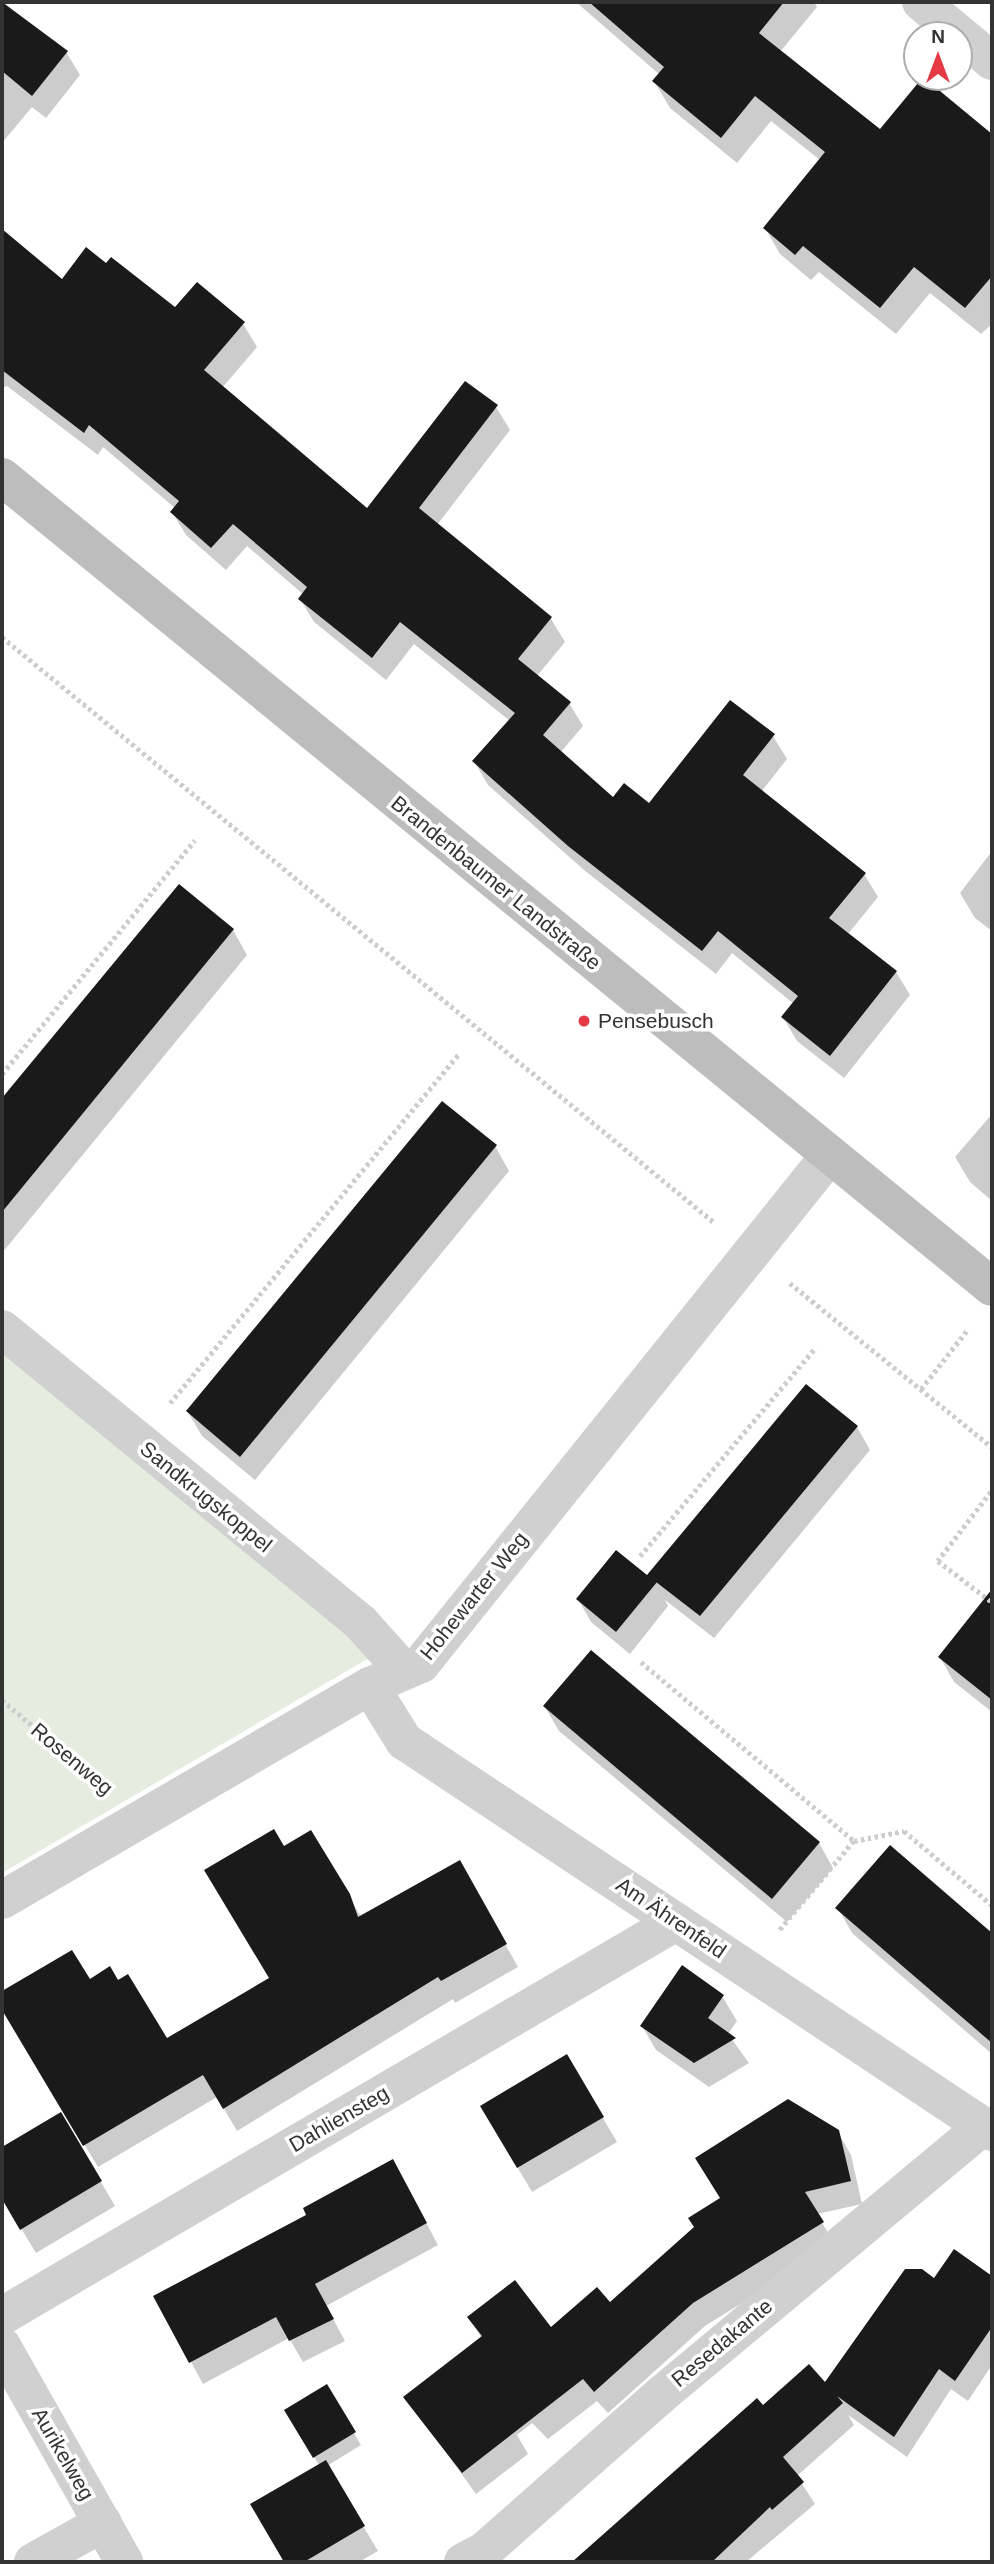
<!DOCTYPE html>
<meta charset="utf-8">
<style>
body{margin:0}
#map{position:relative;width:994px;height:2564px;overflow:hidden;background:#fff;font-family:Helvetica,sans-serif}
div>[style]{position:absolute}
.green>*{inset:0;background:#e6ecdf}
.shadow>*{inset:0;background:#0003}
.building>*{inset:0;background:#1a1a1a}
.path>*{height:4.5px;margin-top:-2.25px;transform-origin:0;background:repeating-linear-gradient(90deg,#cdcdcd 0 3.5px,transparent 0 7px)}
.street>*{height:38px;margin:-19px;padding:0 19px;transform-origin:19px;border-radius:19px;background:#d0d0d0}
.secondary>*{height:38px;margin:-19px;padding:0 19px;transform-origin:19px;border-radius:19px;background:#bdbdbd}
.dots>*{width:19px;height:19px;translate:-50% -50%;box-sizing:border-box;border:4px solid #fff;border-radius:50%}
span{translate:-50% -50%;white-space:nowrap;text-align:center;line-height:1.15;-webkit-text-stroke:7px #fff;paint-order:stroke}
.street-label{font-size:21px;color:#333}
.poi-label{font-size:21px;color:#333}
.left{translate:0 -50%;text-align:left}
.frame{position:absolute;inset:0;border:4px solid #333;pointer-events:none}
.north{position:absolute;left:903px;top:21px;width:70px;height:70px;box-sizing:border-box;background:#fff;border:2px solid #adadad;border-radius:50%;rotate:0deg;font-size:19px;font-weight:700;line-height:28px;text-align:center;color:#333}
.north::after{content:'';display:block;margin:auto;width:24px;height:32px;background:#e63946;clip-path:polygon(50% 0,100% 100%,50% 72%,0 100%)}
</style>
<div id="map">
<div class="green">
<i style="clip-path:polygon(2px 1349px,344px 1630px,369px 1658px,2px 1873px)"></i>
</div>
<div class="shadow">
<i style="clip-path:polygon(2px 2px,66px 52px,80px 75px,46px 118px,32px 107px,2px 143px)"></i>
<i style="clip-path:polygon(576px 2px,814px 2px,817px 7px,780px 52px,880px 132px,980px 136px,992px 145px,992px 324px,981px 334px,930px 293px,896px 334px,819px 272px,811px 280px,780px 254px,765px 228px,820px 160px,771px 121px,737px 163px,670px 108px,654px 81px,660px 75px)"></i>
<i style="clip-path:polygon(2px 231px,62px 281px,106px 265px,175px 309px,243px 324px,257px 347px,222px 388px,367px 510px,496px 407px,510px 430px,437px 525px,551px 619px,565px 642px,537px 676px,569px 703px,583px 726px,560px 753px,613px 800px,649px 806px,773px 736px,787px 759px,761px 792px,864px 874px,878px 897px,848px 934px,896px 972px,910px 995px,844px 1078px,797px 1041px,783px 1017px,794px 1004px,732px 953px,716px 974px,584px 870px,488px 785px,474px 761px,510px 721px,414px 644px,386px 680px,314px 622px,300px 599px,304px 595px,247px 546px,226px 570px,186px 535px,172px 512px,175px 508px,103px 447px,98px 455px,7px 386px,2px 388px)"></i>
<i style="clip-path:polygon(992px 851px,992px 931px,975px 918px,960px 893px)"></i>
<i style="clip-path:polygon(179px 886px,233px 930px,247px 955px,2px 1253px,2px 1102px)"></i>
<i style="clip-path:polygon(992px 1114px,992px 1201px,970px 1182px,955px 1157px)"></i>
<i style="clip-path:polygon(495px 1146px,509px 1171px,255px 1480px,202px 1436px,188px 1412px)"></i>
<i style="clip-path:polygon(857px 1427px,870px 1450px,714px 1638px,665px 1600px,668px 1606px,630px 1654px,591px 1622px,578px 1599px,647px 1577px)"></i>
<i style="clip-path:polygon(985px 1600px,992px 1606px,992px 1712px,954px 1682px,940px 1657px)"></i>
<i style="clip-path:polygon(545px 1707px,819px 1843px,833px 1868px,787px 1922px,559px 1731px)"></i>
<i style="clip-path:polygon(311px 1832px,361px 1917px,459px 1863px,518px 1967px,455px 2003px,453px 1999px,237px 2131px,217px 2097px,98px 2167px,2px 2007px,2px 1993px,71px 1952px,89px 1982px,118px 1982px,167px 2040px,271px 1978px,283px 1848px)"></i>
<i style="clip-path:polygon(890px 1847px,992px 1935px,992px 2054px,852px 1933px,838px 1908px)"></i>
<i style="clip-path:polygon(722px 1996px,737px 2021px,728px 2034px,749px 2063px,709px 2087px,656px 2050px,642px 2026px)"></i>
<i style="clip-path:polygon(567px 2057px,617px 2142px,532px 2192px,482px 2107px)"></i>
<i style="clip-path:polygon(61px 2114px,115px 2206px,36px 2253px,2px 2197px,2px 2149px)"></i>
<i style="clip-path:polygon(838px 2132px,851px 2155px,862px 2204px,817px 2214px,835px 2245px,705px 2326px,608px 2413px,597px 2401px,548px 2439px,532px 2423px,517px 2435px,528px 2454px,476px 2494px,406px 2397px,482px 2339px,469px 2317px,551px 2330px,610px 2305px)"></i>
<i style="clip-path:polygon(405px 2183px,438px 2245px,326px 2306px,345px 2341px,303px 2362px,289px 2338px,203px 2384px,156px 2297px,309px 2215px)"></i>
<i style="clip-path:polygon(954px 2252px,992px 2278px,992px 2365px,968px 2401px,951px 2389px,907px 2457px,848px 2415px,854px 2425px,797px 2476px,815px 2504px,746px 2562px,675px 2562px,644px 2532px,763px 2408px,825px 2385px,935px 2280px)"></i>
<i style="clip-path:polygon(326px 2386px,361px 2445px,327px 2466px,378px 2551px,359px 2562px,285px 2562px,252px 2505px,320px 2467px,287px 2410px)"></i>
</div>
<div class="building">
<i style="clip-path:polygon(2px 2px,68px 51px,32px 96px,2px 71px)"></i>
<i style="clip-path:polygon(589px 2px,784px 2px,759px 33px,880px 129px,923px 77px,992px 134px,992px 276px,965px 308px,914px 267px,880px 308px,803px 246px,795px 255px,763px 228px,825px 152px,755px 96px,721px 138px,652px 81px,664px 67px)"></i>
<i style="clip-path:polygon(2px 229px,62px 279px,86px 247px,106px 263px,111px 257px,175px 307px,197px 282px,245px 322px,204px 370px,367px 508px,465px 381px,498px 405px,419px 508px,552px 617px,518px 659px,571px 702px,543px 735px,613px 797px,624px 783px,649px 803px,730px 700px,775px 734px,743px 775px,866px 873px,829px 918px,897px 971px,830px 1056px,781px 1017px,798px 996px,718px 931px,702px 951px,568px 846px,472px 761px,515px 713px,400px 622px,372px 658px,298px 599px,307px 587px,233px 524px,211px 548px,170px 512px,179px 501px,89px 425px,84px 433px,2px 370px)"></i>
<i style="clip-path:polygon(179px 884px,234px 929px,2px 1212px,2px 1098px)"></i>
<i style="clip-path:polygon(442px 1101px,497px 1145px,240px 1457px,186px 1411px)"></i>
<i style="clip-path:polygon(806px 1384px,858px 1426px,700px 1616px,647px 1575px,657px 1582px,616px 1632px,576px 1599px,616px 1550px,647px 1575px)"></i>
<i style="clip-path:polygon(992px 1589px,992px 1700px,938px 1657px)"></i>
<i style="clip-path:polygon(591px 1650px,820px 1842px,772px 1899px,543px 1706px)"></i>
<i style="clip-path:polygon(274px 1829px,284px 1846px,311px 1830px,350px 1894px,358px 1917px,460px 1860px,507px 1944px,441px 1981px,438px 1977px,223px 2109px,203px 2075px,83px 2146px,2px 2010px,2px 1991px,72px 1950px,90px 1979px,110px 1966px,118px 1980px,128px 1974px,167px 2038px,269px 1978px,204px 1870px)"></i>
<i style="clip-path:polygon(890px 1845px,992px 1933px,992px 2043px,835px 1908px)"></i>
<i style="clip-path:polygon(682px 1965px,724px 1995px,708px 2018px,736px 2038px,694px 2063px,640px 2026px)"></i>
<i style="clip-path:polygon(567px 2054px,604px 2117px,517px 2168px,480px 2106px)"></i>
<i style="clip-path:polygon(788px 2099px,839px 2130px,851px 2181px,805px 2192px,824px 2222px,693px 2303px,594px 2392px,583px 2379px,462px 2473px,403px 2397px,482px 2336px,467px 2317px,515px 2280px,551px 2327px,597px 2287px,610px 2302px,694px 2227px,688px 2218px,720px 2198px,695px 2158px)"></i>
<i style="clip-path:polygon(61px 2112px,102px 2181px,20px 2230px,2px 2199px,2px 2147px)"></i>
<i style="clip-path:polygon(393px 2159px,427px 2223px,315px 2284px,334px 2319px,289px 2341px,276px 2317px,189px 2363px,153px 2296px,306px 2215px,303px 2208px)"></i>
<i style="clip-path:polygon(954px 2249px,992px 2276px,992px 2327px,955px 2381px,939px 2369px,894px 2437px,837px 2396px,843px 2403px,783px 2457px,804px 2482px,772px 2510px,770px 2507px,712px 2562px,572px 2562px,757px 2398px,763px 2405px,809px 2364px,825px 2382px,905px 2269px,922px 2269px,934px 2278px)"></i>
<i style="clip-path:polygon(327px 2384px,356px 2432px,313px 2458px,284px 2410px)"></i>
<i style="clip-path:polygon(326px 2460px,365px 2526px,304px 2562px,284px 2562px,250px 2504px)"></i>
</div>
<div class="path">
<i style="left:2px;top:637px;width:923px;rotate:39.42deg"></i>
<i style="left:2px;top:1074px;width:303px;rotate:-50.5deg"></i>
<i style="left:790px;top:1283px;width:260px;rotate:39.1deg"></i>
<i style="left:921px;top:1389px;width:76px;rotate:-51.9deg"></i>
<i style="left:170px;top:1403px;width:452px;rotate:-50.4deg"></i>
<i style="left:991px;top:1492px;width:87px;rotate:127.5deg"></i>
<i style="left:938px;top:1561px;width:68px;rotate:37.2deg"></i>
<i style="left:640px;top:1556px;width:273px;rotate:-49.9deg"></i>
<i style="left:641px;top:1662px;width:278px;rotate:40deg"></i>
<i style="left:854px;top:1841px;width:117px;rotate:129.8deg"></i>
<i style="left:2px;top:1700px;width:132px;rotate:40.1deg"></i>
<i style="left:854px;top:1841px;width:51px;rotate:-11.3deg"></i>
<i style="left:904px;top:1831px;width:115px;rotate:40.1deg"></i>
</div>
<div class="street">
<i style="left:921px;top:2px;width:92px;rotate:39.7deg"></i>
<i style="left:2px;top:1329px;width:464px;rotate:39.3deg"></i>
<i style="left:361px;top:1623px;width:64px;rotate:48.1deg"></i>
<i style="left:370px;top:1686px;width:65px;rotate:58.3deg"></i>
<i style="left:404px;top:1741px;width:706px;rotate:33.62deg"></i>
<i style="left:2px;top:1900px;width:426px;rotate:-30.2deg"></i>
<i style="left:370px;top:1686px;width:56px;rotate:-23.3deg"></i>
<i style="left:421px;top:1664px;width:653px;rotate:-51.22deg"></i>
<i style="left:2px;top:2316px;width:781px;rotate:-30.31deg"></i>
<i style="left:2px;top:2346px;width:248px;rotate:60.5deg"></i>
<i style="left:33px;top:2562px;width:80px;rotate:-29.1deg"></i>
<i style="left:463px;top:2562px;width:24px;rotate:-28deg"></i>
<i style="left:484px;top:2551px;width:237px;rotate:-41.4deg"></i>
<i style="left:662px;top:2394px;width:419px;rotate:-39.8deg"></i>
</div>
<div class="secondary">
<i style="left:2px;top:477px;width:1279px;rotate:39.29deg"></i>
</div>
<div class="dots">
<i style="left:584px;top:1021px;background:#e63946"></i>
</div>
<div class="street-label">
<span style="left:496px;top:883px;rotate:39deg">Brandenbaumer Landstraße</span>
<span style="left:206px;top:1497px;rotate:39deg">Sandkrugskoppel</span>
<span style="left:474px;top:1596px;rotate:-51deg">Hohewarter Weg</span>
<span style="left:72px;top:1759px;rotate:40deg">Rosenweg</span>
<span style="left:671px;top:1918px;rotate:34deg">Am Ährenfeld</span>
<span style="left:339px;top:2119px;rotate:-30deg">Dahliensteg</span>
<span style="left:722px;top:2343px;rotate:-40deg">Resedakante</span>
<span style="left:63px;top:2454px;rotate:60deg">Aurikelweg</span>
</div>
<div class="poi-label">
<span class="left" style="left:598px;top:1021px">Pensebusch</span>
</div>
<div class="frame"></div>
<div class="north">N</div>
</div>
